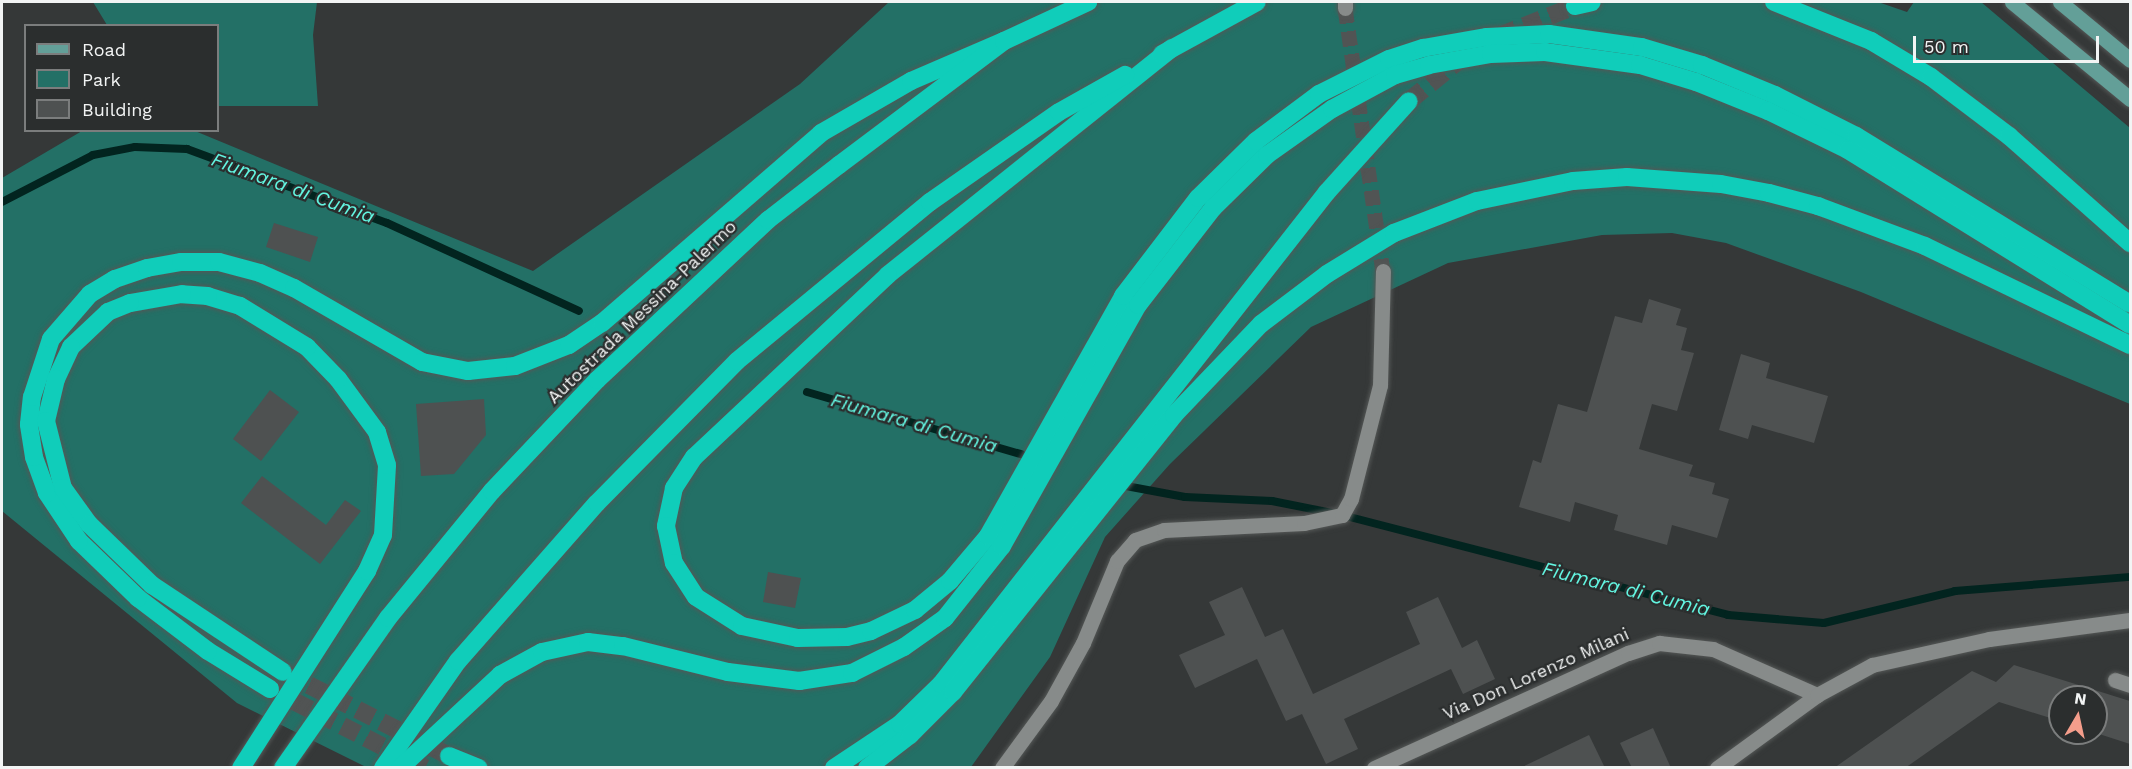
<!DOCTYPE html>
<style>
body{margin:0}
#map{position:relative;width:2132px;height:769px;overflow:hidden;background:#353838;font-family:"Work Sans",sans-serif}
div>[style]{position:absolute}
.green>*{inset:0;background:#237066}
.stream>*{height:8px;margin:-4px;padding:0 4px;transform-origin:4px;border-radius:4px;background:#02241f}
.building>*{inset:0;background:#4e5151}
.street-tunnel>*{height:15px;margin-top:-7.5px;transform-origin:0;background:repeating-linear-gradient(90deg,#515454 0 15px,transparent 0 23px)}
.highway-tunnel>*{height:18px;margin-top:-9px;transform-origin:0;background:repeating-linear-gradient(90deg,#515454 0 18px,transparent 0 27px)}
.roads{filter:drop-shadow(0 0 2px #545756) drop-shadow(0 0 2px #545756)}
.street>*{height:15px;margin:-7.5px;padding:0 7.5px;transform-origin:7.5px;border-radius:7.5px;background:#878b8a}
.secondary>*{height:15px;margin:-7.5px;padding:0 7.5px;transform-origin:7.5px;border-radius:7.5px;background:#639f98}
.highway>*{height:18px;margin:-9px;padding:0 9px;transform-origin:9px;border-radius:9px;background:#10cdba}
span{translate:-50% -50%;white-space:nowrap;text-align:center;line-height:1.15;-webkit-text-stroke:4.5px #2b2e2e;paint-order:stroke}
.street-label{font-size:18px;color:#f2f4f4}
.water-label{font-size:20px;color:#63f5e1;font-style:italic}
.frame{position:absolute;inset:0;border:3px solid #f2f4f4;pointer-events:none}
.legend{position:absolute;left:24px;top:24px;width:195px;height:108px;box-sizing:border-box;background:#2b2e2e;border:2px solid #7b7d7d;margin:0;padding:8px 10px;list-style:none;font-size:18px;color:#f2f4f4}
.legend li{display:flex;align-items:center;gap:12px;height:30px}
.legend b{width:30px;border:2px solid #7b7d7d}
.north{position:absolute;left:2048px;top:685px;width:60px;height:60px;box-sizing:border-box;background:#2b2e2e;border:2px solid #7b7d7d;border-radius:50%;rotate:9deg;font-size:16px;font-weight:700;line-height:24px;text-align:center;color:#f2f4f4}
.north::after{content:'';display:block;margin:auto;width:21px;height:27px;background:#f49d8b;clip-path:polygon(50% 0,100% 100%,50% 72%,0 100%)}
.scale{position:absolute;left:1913px;top:36px;width:186px;height:27px;box-sizing:border-box;border:3px solid #f2f4f4;border-top:0;padding-left:8px;font-size:18px;line-height:21px;white-space:nowrap;color:#f2f4f4;-webkit-text-stroke:4px #2b2e2e;paint-order:stroke}
</style>
<div id="map">
<div class="green">
<i style="clip-path:polygon(93px 2px,317px 2px,313px 35px,318px 106px,218px 106px,218px 26px,107px 25px)"></i>
<i style="clip-path:polygon(889px 2px,1878px 2px,1907px 12px,1914px 2px,1981px 2px,2130px 128px,2130px 404px,1861px 292px,1726px 243px,1672px 233px,1602px 235px,1448px 263px,1311px 327px,1170px 464px,1105px 537px,1050px 657px,971px 767px,366px 767px,237px 703px,2px 511px,2px 178px,82px 131px,195px 131px,533px 271px,800px 84px)"></i>
</div>
<div class="stream">
<i style="left:2px;top:202px;width:102px;rotate:-27.3deg"></i>
<i style="left:93px;top:155px;width:43px;rotate:-10.8deg"></i>
<i style="left:135px;top:147px;width:52px;rotate:2.2deg"></i>
<i style="left:187px;top:149px;width:213px;rotate:20.3deg"></i>
<i style="left:387px;top:223px;width:211px;rotate:24.6deg"></i>
<i style="left:807px;top:392px;width:223px;rotate:16.2deg"></i>
<i style="left:1126px;top:486px;width:60px;rotate:10.6deg"></i>
<i style="left:1185px;top:497px;width:87px;rotate:2.6deg"></i>
<i style="left:1272px;top:501px;width:71px;rotate:11.3deg"></i>
<i style="left:1342px;top:515px;width:399px;rotate:14.5deg"></i>
<i style="left:1728px;top:615px;width:96px;rotate:4.8deg"></i>
<i style="left:1824px;top:623px;width:135px;rotate:-13.7deg"></i>
<i style="left:1955px;top:591px;width:176px;rotate:-4.6deg"></i>
</div>
<div class="building">
<i style="clip-path:polygon(274px 223px,318px 237px,310px 262px,266px 247px)"></i>
<i style="clip-path:polygon(1649px 299px,1681px 309px,1676px 325px,1687px 328px,1681px 350px,1694px 353px,1677px 411px,1652px 404px,1639px 449px,1693px 465px,1689px 476px,1715px 483px,1712px 494px,1729px 499px,1717px 538px,1672px 525px,1667px 545px,1614px 530px,1618px 515px,1575px 502px,1570px 522px,1519px 507px,1533px 460px,1541px 463px,1558px 404px,1587px 412px,1615px 316px,1642px 323px)"></i>
<i style="clip-path:polygon(1741px 354px,1770px 363px,1766px 378px,1828px 396px,1814px 443px,1752px 425px,1748px 439px,1719px 430px)"></i>
<i style="clip-path:polygon(270px 390px,299px 412px,261px 461px,233px 439px)"></i>
<i style="clip-path:polygon(484px 399px,486px 435px,454px 474px,421px 476px,416px 404px)"></i>
<i style="clip-path:polygon(262px 476px,326px 525px,345px 500px,361px 511px,320px 564px,241px 503px)"></i>
<i style="clip-path:polygon(768px 572px,801px 578px,795px 608px,763px 602px)"></i>
<i style="clip-path:polygon(1242px 587px,1265px 637px,1283px 629px,1313px 694px,1420px 644px,1406px 612px,1438px 597px,1462px 648px,1477px 640px,1495px 679px,1463px 694px,1451px 669px,1344px 719px,1358px 749px,1326px 764px,1302px 714px,1286px 721px,1257px 659px,1195px 688px,1179px 655px,1225px 635px,1209px 602px)"></i>
<i style="clip-path:polygon(2014px 665px,2130px 701px,2130px 744px,2096px 733px,2096px 697px,2060px 697px,2060px 721px,1999px 702px,1905px 768px,1834px 768px,1972px 671px,1996px 682px)"></i>
<i style="clip-path:polygon(1653px 728px,1671px 768px,1632px 768px,1620px 743px)"></i>
<i style="clip-path:polygon(1589px 735px,1605px 768px,1520px 768px)"></i>
</div>
<div class="street-tunnel">
<i style="left:1345px;top:8px;width:266px;rotate:81.8deg"></i>
</div>
<div class="highway-tunnel">
<i style="left:1499px;top:36px;width:82px;rotate:-21.5deg"></i>
<i style="left:1409px;top:101px;width:68px;rotate:-39.1deg"></i>
<i style="left:285px;top:673px;width:184px;rotate:26.8deg"></i>
<i style="left:270px;top:689px;width:174px;rotate:27deg"></i>
</div>
<div class="roads">
<div class="street">
<i style="left:1345px;top:2px;width:6px;rotate:90deg"></i>
<i style="left:2115px;top:680px;width:16px;rotate:18deg"></i>
<i style="left:1002px;top:768px;width:83px;rotate:-53.8deg"></i>
<i style="left:1051px;top:701px;width:66px;rotate:-61.1deg"></i>
<i style="left:1083px;top:643px;width:89px;rotate:-67.5deg"></i>
<i style="left:1117px;top:561px;width:28px;rotate:-49deg"></i>
<i style="left:1135px;top:540px;width:31px;rotate:-19deg"></i>
<i style="left:1164px;top:530px;width:140px;rotate:-2.9deg"></i>
<i style="left:1304px;top:523px;width:39px;rotate:-12deg"></i>
<i style="left:1342px;top:515px;width:18px;rotate:-61deg"></i>
<i style="left:1351px;top:499px;width:118px;rotate:-75.7deg"></i>
<i style="left:1380px;top:385px;width:114px;rotate:-88.5deg"></i>
<i style="left:1374px;top:768px;width:279px;rotate:-24.4deg"></i>
<i style="left:1628px;top:653px;width:33px;rotate:-18deg"></i>
<i style="left:1659px;top:643px;width:54px;rotate:6.3deg"></i>
<i style="left:1713px;top:649px;width:114px;rotate:23.9deg"></i>
<i style="left:1717px;top:768px;width:124px;rotate:-36.1deg"></i>
<i style="left:1817px;top:695px;width:63px;rotate:-28.6deg"></i>
<i style="left:1872px;top:665px;width:120px;rotate:-12.5deg"></i>
<i style="left:1989px;top:639px;width:142px;rotate:-7.7deg"></i>
</div>
<div class="secondary">
<i style="left:2012px;top:2px;width:153px;rotate:39.4deg"></i>
<i style="left:2060px;top:2px;width:91px;rotate:39.6deg"></i>
</div>
<div class="highway">
<i style="left:1774px;top:2px;width:105px;rotate:21.9deg"></i>
<i style="left:1871px;top:41px;width:70px;rotate:31deg"></i>
<i style="left:1931px;top:77px;width:98px;rotate:37.1deg"></i>
<i style="left:2009px;top:136px;width:162px;rotate:41.5deg"></i>
<i style="left:1575px;top:6px;width:17px;rotate:-13deg"></i>
<i style="left:1172px;top:48px;width:364px;rotate:141.4deg"></i>
<i style="left:888px;top:275px;width:266px;rotate:136.8deg"></i>
<i style="left:694px;top:457px;width:37px;rotate:123deg"></i>
<i style="left:674px;top:488px;width:39px;rotate:102deg"></i>
<i style="left:666px;top:526px;width:38px;rotate:78deg"></i>
<i style="left:674px;top:563px;width:40px;rotate:57.1deg"></i>
<i style="left:696px;top:597px;width:54px;rotate:32.2deg"></i>
<i style="left:742px;top:626px;width:57px;rotate:12.1deg"></i>
<i style="left:798px;top:638px;width:49px;rotate:-1.2deg"></i>
<i style="left:847px;top:637px;width:25px;rotate:-14deg"></i>
<i style="left:871px;top:631px;width:49px;rotate:-25.5deg"></i>
<i style="left:915px;top:610px;width:45px;rotate:-39.6deg"></i>
<i style="left:950px;top:581px;width:59px;rotate:-49.8deg"></i>
<i style="left:988px;top:536px;width:275px;rotate:-60.6deg"></i>
<i style="left:1123px;top:296px;width:123px;rotate:-52.6deg"></i>
<i style="left:1198px;top:198px;width:81px;rotate:-44.5deg"></i>
<i style="left:1256px;top:141px;width:79px;rotate:-36.7deg"></i>
<i style="left:1319px;top:94px;width:78px;rotate:-26.6deg"></i>
<i style="left:1389px;top:59px;width:36px;rotate:-18deg"></i>
<i style="left:1423px;top:48px;width:65px;rotate:-9.8deg"></i>
<i style="left:1487px;top:37px;width:62px;rotate:-2.8deg"></i>
<i style="left:1549px;top:34px;width:94px;rotate:8deg"></i>
<i style="left:1642px;top:47px;width:63px;rotate:16.7deg"></i>
<i style="left:1702px;top:65px;width:79px;rotate:22.3deg"></i>
<i style="left:1775px;top:95px;width:91px;rotate:26.8deg"></i>
<i style="left:1856px;top:136px;width:321px;rotate:31.5deg"></i>
<i style="left:1162px;top:54px;width:108px;rotate:-28.7deg"></i>
<i style="left:270px;top:689px;width:73px;rotate:-148.5deg"></i>
<i style="left:208px;top:651px;width:88px;rotate:-142.9deg"></i>
<i style="left:138px;top:598px;width:82px;rotate:-136deg"></i>
<i style="left:79px;top:541px;width:58px;rotate:-123.7deg"></i>
<i style="left:47px;top:493px;width:38px;rotate:-110deg"></i>
<i style="left:34px;top:457px;width:33px;rotate:-99deg"></i>
<i style="left:29px;top:424px;width:27px;rotate:-84deg"></i>
<i style="left:32px;top:397px;width:61px;rotate:-71.9deg"></i>
<i style="left:51px;top:339px;width:60px;rotate:-49.1deg"></i>
<i style="left:90px;top:294px;width:29px;rotate:-31deg"></i>
<i style="left:115px;top:279px;width:34px;rotate:-19deg"></i>
<i style="left:147px;top:268px;width:35px;rotate:-10deg"></i>
<i style="left:181px;top:262px;width:38px"></i>
<i style="left:219px;top:262px;width:42px;rotate:15deg"></i>
<i style="left:260px;top:273px;width:37px;rotate:24deg"></i>
<i style="left:294px;top:288px;width:148px;rotate:30deg"></i>
<i style="left:422px;top:362px;width:47px;rotate:11.1deg"></i>
<i style="left:468px;top:371px;width:47px;rotate:-6.1deg"></i>
<i style="left:515px;top:366px;width:58px;rotate:-21.3deg"></i>
<i style="left:569px;top:345px;width:40px;rotate:-34deg"></i>
<i style="left:602px;top:323px;width:290px;rotate:-40.9deg"></i>
<i style="left:821px;top:133px;width:104px;rotate:-30deg"></i>
<i style="left:911px;top:81px;width:101px;rotate:-23.3deg"></i>
<i style="left:449px;top:756px;width:32px;rotate:22deg"></i>
<i style="left:241px;top:768px;width:234px;rotate:-57.4deg"></i>
<i style="left:367px;top:571px;width:39px;rotate:-66deg"></i>
<i style="left:383px;top:535px;width:70px;rotate:-86.7deg"></i>
<i style="left:387px;top:465px;width:34px;rotate:-107deg"></i>
<i style="left:377px;top:432px;width:66px;rotate:-126.3deg"></i>
<i style="left:338px;top:379px;width:45px;rotate:-134.1deg"></i>
<i style="left:307px;top:347px;width:79px;rotate:-148.5deg"></i>
<i style="left:240px;top:306px;width:34px;rotate:-163deg"></i>
<i style="left:208px;top:296px;width:26px;rotate:-176deg"></i>
<i style="left:182px;top:294px;width:53px;rotate:170.2deg"></i>
<i style="left:130px;top:303px;width:24px;rotate:158deg"></i>
<i style="left:108px;top:312px;width:51px;rotate:136.6deg"></i>
<i style="left:71px;top:347px;width:35px;rotate:115deg"></i>
<i style="left:56px;top:379px;width:43px;rotate:103.4deg"></i>
<i style="left:46px;top:421px;width:69px;rotate:75.8deg"></i>
<i style="left:63px;top:488px;width:44px;rotate:54.2deg"></i>
<i style="left:89px;top:524px;width:88px;rotate:44.1deg"></i>
<i style="left:152px;top:585px;width:157px;rotate:33.6deg"></i>
<i style="left:283px;top:768px;width:183px;rotate:-55deg"></i>
<i style="left:388px;top:618px;width:164px;rotate:-50.7deg"></i>
<i style="left:492px;top:491px;width:153px;rotate:-46.6deg"></i>
<i style="left:597px;top:380px;width:234px;rotate:-43.1deg"></i>
<i style="left:768px;top:220px;width:90px;rotate:-37.8deg"></i>
<i style="left:839px;top:165px;width:206px;rotate:-36.9deg"></i>
<i style="left:1004px;top:41px;width:93px;rotate:-24.9deg"></i>
<i style="left:383px;top:768px;width:131px;rotate:-55deg"></i>
<i style="left:458px;top:661px;width:210px;rotate:-48.7deg"></i>
<i style="left:597px;top:503px;width:199px;rotate:-45.4deg"></i>
<i style="left:737px;top:361px;width:250px;rotate:-39.5deg"></i>
<i style="left:930px;top:202px;width:157px;rotate:-34.9deg"></i>
<i style="left:1059px;top:112px;width:76px;rotate:-29.3deg"></i>
<i style="left:400px;top:768px;width:137px;rotate:-42.9deg"></i>
<i style="left:500px;top:675px;width:48px;rotate:-28.7deg"></i>
<i style="left:542px;top:652px;width:47px;rotate:-12.3deg"></i>
<i style="left:588px;top:642px;width:35px;rotate:7deg"></i>
<i style="left:623px;top:646px;width:108px;rotate:13.9deg"></i>
<i style="left:728px;top:672px;width:72px;rotate:7.2deg"></i>
<i style="left:799px;top:681px;width:54px;rotate:-8.6deg"></i>
<i style="left:852px;top:673px;width:58px;rotate:-26.6deg"></i>
<i style="left:904px;top:647px;width:50px;rotate:-35.3deg"></i>
<i style="left:945px;top:618px;width:92px;rotate:-51.6deg"></i>
<i style="left:1002px;top:546px;width:277px;rotate:-60.6deg"></i>
<i style="left:1138px;top:305px;width:123px;rotate:-52.3deg"></i>
<i style="left:1213px;top:208px;width:76px;rotate:-44.5deg"></i>
<i style="left:1267px;top:155px;width:80px;rotate:-35.3deg"></i>
<i style="left:1332px;top:109px;width:72px;rotate:-28.4deg"></i>
<i style="left:1395px;top:75px;width:35px;rotate:-16deg"></i>
<i style="left:1429px;top:65px;width:63px;rotate:-10.1deg"></i>
<i style="left:1491px;top:54px;width:54px;rotate:-2.1deg"></i>
<i style="left:1545px;top:52px;width:96px;rotate:7.8deg"></i>
<i style="left:1640px;top:65px;width:59px;rotate:16.9deg"></i>
<i style="left:1696px;top:82px;width:78px;rotate:21.9deg"></i>
<i style="left:1768px;top:111px;width:89px;rotate:26deg"></i>
<i style="left:1848px;top:150px;width:332px;rotate:31.8deg"></i>
<i style="left:834px;top:768px;width:79px;rotate:-33.7deg"></i>
<i style="left:900px;top:724px;width:57px;rotate:-44.3deg"></i>
<i style="left:941px;top:684px;width:625px;rotate:-51.88deg"></i>
<i style="left:1327px;top:192px;width:122px;rotate:-48deg"></i>
<i style="left:867px;top:768px;width:54px;rotate:-37.5deg"></i>
<i style="left:910px;top:735px;width:61px;rotate:-45deg"></i>
<i style="left:953px;top:692px;width:354px;rotate:-51.4deg"></i>
<i style="left:1174px;top:415px;width:126px;rotate:-46.3deg"></i>
<i style="left:1261px;top:324px;width:83px;rotate:-37.1deg"></i>
<i style="left:1327px;top:274px;width:79px;rotate:-31.5deg"></i>
<i style="left:1394px;top:233px;width:89px;rotate:-21.1deg"></i>
<i style="left:1477px;top:201px;width:98px;rotate:-11.8deg"></i>
<i style="left:1573px;top:181px;width:54px;rotate:-4.2deg"></i>
<i style="left:1627px;top:177px;width:94px;rotate:4.3deg"></i>
<i style="left:1721px;top:184px;width:49px;rotate:10.6deg"></i>
<i style="left:1769px;top:193px;width:51px;rotate:14.9deg"></i>
<i style="left:1818px;top:206px;width:114px;rotate:20.5deg"></i>
<i style="left:1925px;top:246px;width:228px;rotate:25.8deg"></i>
</div>
</div>
<div class="street-label">
<span style="left:642px;top:312px;rotate:-44deg">Autostrada Messina-Palermo</span>
<span style="left:1536px;top:674px;rotate:-24deg">Via Don Lorenzo Milani</span>
</div>
<div class="water-label">
<span style="left:293px;top:188px;rotate:20deg">Fiumara di Cumia</span>
<span style="left:914px;top:423px;rotate:16deg">Fiumara di Cumia</span>
<span style="left:1626px;top:589px;rotate:14deg">Fiumara di Cumia</span>
</div>
<div class="frame"></div>
<ul class="legend">
<li><b style="height:8px;background:#639f98"></b>Road</li>
<li><b style="height:16px;background:#237066"></b>Park</li>
<li><b style="height:16px;background:#4e5151"></b>Building</li>
</ul>
<div class="north">N</div>
<div class="scale">50 m</div>
</div>
